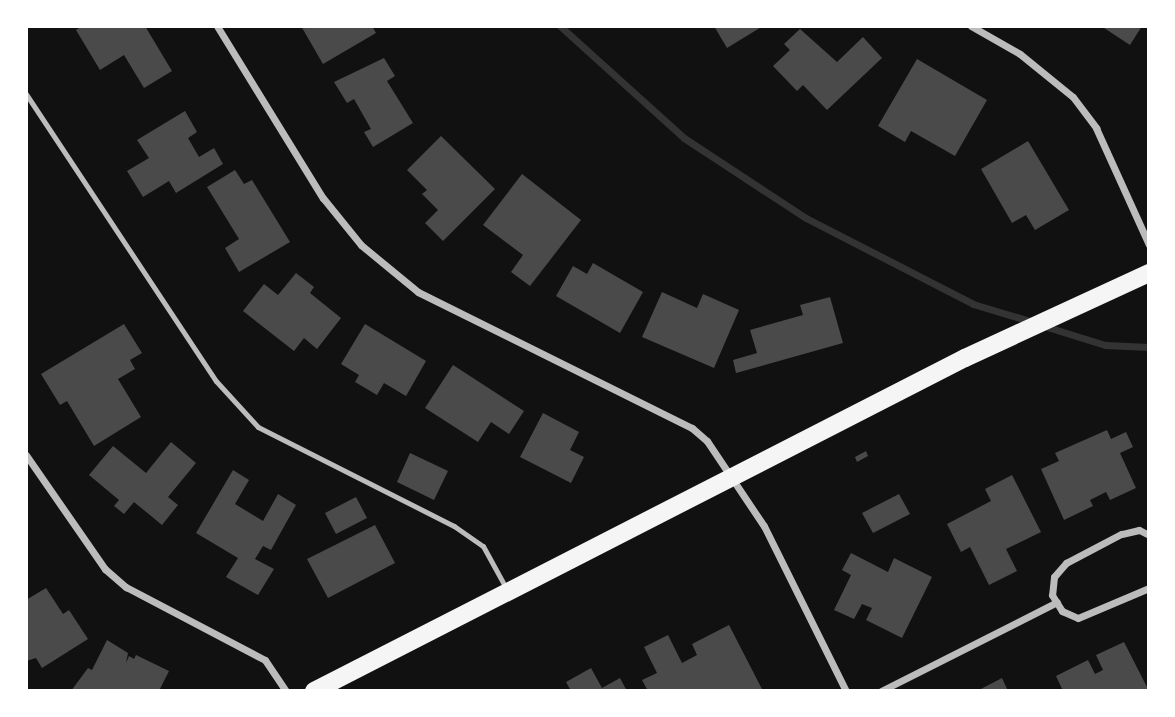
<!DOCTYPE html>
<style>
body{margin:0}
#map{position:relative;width:1175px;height:717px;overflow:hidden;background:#111;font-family:Rubik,sans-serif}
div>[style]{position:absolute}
.stream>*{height:7px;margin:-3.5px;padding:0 3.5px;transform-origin:3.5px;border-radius:3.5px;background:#333}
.building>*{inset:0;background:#4a4a4a}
.service>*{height:5px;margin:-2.5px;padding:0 2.5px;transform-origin:2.5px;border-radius:2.5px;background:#bcbcbc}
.minor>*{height:7px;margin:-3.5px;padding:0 3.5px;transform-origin:3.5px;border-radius:3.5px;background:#bcbcbc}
.primary>*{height:18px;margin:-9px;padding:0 9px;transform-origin:9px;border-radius:9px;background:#f5f5f5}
span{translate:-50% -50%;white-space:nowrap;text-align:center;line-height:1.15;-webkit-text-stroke:6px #fff;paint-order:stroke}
.frame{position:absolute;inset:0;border:28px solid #fff;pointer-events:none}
</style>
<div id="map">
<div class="stream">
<i style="left:560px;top:26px;width:167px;rotate:42.1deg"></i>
<i style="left:684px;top:138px;width:146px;rotate:33.3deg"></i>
<i style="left:806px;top:218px;width:188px;rotate:27.2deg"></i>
<i style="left:973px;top:304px;width:63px;rotate:16.7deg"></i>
<i style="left:1044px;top:326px;width:64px;rotate:17.3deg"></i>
<i style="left:1105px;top:345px;width:44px;rotate:2.6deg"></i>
</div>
<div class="building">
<i style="clip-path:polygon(82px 26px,145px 26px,172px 71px,144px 88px,124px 55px,100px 70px,76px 30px)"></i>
<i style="clip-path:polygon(301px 26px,372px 26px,376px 33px,323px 64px)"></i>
<i style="clip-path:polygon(714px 26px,763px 26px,727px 48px)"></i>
<i style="clip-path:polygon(1101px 26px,1142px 26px,1130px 45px)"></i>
<i style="clip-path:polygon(800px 29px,837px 62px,863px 37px,882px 58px,827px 110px,803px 85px,797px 91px,773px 66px,790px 50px,784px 44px)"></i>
<i style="clip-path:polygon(384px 58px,395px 76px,387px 81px,413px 123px,373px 147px,364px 132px,371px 129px,354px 99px,347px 103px,334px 82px)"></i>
<i style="clip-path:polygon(917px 59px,987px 100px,955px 156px,911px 131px,905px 142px,878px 126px)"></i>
<i style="clip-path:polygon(185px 111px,197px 132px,188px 138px,199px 157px,214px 148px,223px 164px,176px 193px,169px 181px,143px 197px,127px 171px,149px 158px,137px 140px)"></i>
<i style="clip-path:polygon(441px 136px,495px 189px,443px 241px,425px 223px,438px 210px,422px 194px,427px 190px,407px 170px)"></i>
<i style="clip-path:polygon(1028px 141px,1069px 210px,1035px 230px,1026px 215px,1012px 223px,981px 169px)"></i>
<i style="clip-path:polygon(235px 170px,244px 184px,252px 180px,290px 242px,239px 272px,225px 248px,239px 239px,207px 187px)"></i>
<i style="clip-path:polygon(522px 174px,581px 220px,530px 286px,511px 272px,523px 255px,483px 225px)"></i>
<i style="clip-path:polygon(593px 263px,643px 292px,620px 333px,556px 296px,573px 266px,587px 274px)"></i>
<i style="clip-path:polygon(296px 273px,314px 287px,310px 293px,341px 318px,317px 349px,304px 338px,294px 351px,243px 311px,264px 284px,278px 295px)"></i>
<i style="clip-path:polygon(662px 292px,697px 308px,703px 294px,739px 310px,714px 368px,642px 337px)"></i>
<i style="clip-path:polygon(830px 297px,843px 343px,736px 373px,733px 360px,757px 353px,750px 330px,803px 315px,800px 305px)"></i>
<i style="clip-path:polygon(124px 324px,142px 353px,130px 360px,135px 369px,118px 379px,141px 417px,94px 446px,67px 401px,60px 405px,41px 374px)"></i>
<i style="clip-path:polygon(365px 324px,426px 361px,406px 396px,384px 383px,377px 395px,355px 382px,359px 375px,341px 364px)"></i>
<i style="clip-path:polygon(453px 365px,524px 411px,509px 434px,491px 422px,478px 442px,425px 408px)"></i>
<i style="clip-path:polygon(543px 413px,579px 432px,570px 450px,584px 457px,571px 483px,520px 457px)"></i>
<i style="clip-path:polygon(1107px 430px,1111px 439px,1126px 432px,1133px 447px,1120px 453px,1136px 488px,1110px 500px,1106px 492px,1090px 500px,1093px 506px,1064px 520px,1041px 469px,1059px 461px,1055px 453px)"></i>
<i style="clip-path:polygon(171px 442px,196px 463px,168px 497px,178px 505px,162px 525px,134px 502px,124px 514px,114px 506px,119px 500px,89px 475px,113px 446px,146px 473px)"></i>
<i style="clip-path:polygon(866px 451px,868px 456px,857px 462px,855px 457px)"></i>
<i style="clip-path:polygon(410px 453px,448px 471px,434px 500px,397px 482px)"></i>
<i style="clip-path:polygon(233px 470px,249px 480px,235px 504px,263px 521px,278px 494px,296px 505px,271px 550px,263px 546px,255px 559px,274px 569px,258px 595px,226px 577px,238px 558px,196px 533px)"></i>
<i style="clip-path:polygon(1012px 475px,1041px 532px,1006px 549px,1017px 571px,989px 585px,970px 547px,961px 552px,947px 524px,991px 501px,985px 489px)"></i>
<i style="clip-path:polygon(899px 494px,910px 514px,873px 533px,862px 513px)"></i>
<i style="clip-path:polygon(356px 497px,367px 518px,336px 534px,325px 513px)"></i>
<i style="clip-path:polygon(375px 525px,395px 563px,328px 598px,307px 559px)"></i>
<i style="clip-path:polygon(851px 553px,888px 572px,894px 558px,932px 577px,902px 638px,866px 620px,872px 608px,862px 604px,854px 619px,834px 610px,851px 575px,842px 570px)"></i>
<i style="clip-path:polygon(46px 588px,63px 614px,69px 610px,88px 639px,42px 668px,36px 658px,26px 661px,26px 600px)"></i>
<i style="clip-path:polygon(729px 625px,763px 691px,648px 691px,642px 680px,657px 673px,644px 647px,668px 635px,682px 663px,697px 655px,692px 644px)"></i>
<i style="clip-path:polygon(107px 640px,128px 653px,126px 663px,129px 656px,134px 659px,136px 655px,169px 671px,159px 691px,71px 691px,88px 668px,92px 670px)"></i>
<i style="clip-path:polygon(1124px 642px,1149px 691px,1063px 691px,1056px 676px,1088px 660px,1095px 674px,1103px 670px,1096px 655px)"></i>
<i style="clip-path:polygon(591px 668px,602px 688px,620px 678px,627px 691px,571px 691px,566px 682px)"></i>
<i style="clip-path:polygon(1002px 678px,1008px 691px,977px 691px)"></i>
</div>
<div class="service">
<i style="left:26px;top:94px;width:344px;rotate:56.5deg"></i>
<i style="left:216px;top:381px;width:62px;rotate:47.6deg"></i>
<i style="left:258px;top:427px;width:220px;rotate:26.8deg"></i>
<i style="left:454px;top:526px;width:35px;rotate:35deg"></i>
<i style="left:483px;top:546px;width:48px;rotate:61.3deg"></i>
</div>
<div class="minor">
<i style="left:217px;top:26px;width:202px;rotate:58.4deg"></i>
<i style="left:323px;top:198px;width:60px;rotate:51deg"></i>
<i style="left:361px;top:245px;width:74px;rotate:39.5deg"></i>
<i style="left:418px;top:292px;width:306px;rotate:26.4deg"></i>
<i style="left:692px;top:428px;width:20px;rotate:41deg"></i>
<i style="left:707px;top:441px;width:102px;rotate:56.2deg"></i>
<i style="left:764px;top:526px;width:184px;rotate:63.6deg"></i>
<i style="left:971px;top:26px;width:56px;rotate:29.7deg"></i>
<i style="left:1020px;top:54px;width:68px;rotate:39.1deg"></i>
<i style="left:1073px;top:97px;width:39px;rotate:53deg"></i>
<i style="left:1096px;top:128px;width:128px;rotate:65.6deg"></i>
<i style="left:26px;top:455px;width:139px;rotate:55.3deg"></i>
<i style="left:105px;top:569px;width:28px;rotate:41deg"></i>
<i style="left:126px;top:587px;width:157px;rotate:27.7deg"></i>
<i style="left:265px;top:660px;width:37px;rotate:56deg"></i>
<i style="left:1149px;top:535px;width:11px;rotate:-153deg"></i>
<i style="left:1139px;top:530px;width:18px;rotate:167deg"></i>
<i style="left:1121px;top:534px;width:62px;rotate:152.2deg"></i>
<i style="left:1066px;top:563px;width:18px;rotate:131deg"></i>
<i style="left:1054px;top:577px;width:18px;rotate:96deg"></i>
<i style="left:1052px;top:595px;width:19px;rotate:58deg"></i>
<i style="left:1062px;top:611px;width:17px;rotate:24deg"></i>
<i style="left:1078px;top:618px;width:77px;rotate:-22.9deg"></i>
<i style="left:881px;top:691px;width:197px;rotate:-26.8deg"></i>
</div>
<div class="primary">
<i style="left:314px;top:691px;width:731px;rotate:-27.09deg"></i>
<i style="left:965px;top:358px;width:203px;rotate:-24.8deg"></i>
</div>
<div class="frame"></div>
</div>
